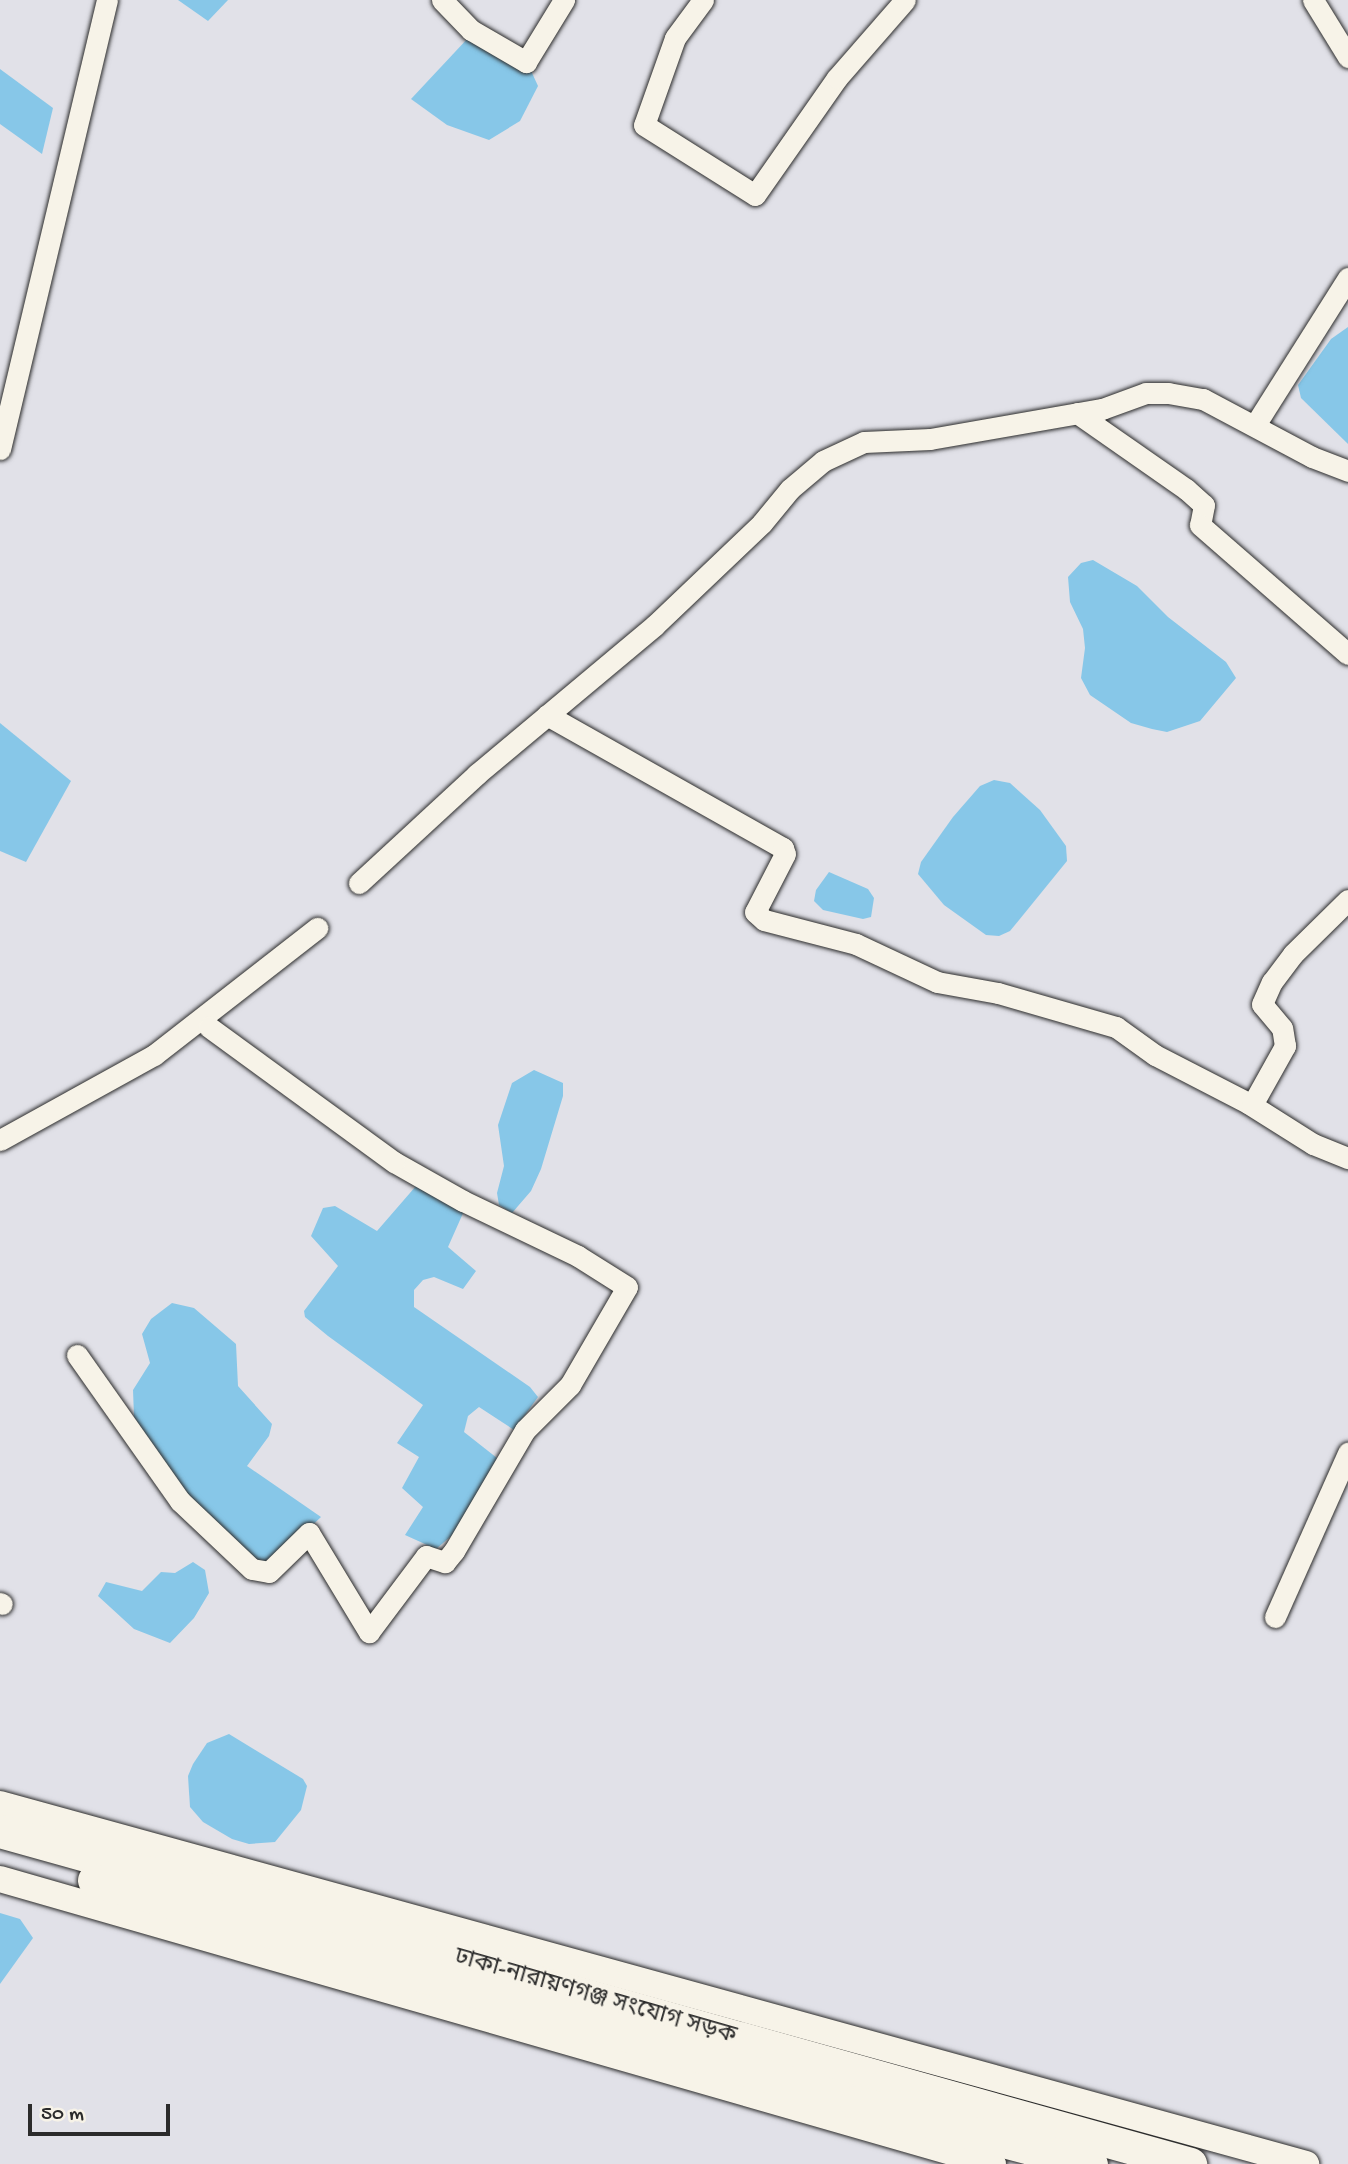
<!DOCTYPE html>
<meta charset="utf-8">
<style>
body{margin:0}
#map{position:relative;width:1348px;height:2164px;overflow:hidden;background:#e1e1e8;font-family:"Gochi Hand","Noto Sans Bengali",sans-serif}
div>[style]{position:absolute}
.water>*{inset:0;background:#87c7e8}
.roads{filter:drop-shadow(0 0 2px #2b2b2b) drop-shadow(0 0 2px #2b2b2b)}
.minor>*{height:21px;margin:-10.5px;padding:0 10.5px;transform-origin:10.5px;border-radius:10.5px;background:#f7f3e8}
.tertiary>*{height:26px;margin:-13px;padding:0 13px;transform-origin:13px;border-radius:13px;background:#f7f3e8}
.primary>*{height:33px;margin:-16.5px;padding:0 16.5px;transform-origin:16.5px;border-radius:16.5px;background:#f7f3e8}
span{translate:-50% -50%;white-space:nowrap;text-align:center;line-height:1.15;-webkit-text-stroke:5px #f7f3e8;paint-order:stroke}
.street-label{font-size:24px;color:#2b2b2b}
.scale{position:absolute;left:28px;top:2104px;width:142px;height:32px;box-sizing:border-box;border:4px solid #2b2b2b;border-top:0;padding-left:9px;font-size:21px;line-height:24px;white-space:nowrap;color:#2b2b2b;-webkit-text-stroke:5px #f7f3e8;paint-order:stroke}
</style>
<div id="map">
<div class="water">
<i style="clip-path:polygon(178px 0,228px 0,208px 21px)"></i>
<i style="clip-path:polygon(469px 37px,527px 62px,538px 86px,520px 121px,489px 140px,447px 125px,411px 99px)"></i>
<i style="clip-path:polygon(0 69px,53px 108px,42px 154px,0 124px)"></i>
<i style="clip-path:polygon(1348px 327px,1348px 444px,1301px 398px,1298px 385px,1331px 339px)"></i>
<i style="clip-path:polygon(1093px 560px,1137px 586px,1168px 617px,1226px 662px,1236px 678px,1200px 721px,1167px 732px,1152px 729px,1131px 723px,1090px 695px,1081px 678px,1085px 648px,1083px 629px,1070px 602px,1068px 577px,1081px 563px)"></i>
<i style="clip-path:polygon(0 723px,71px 781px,26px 862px,0 851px)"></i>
<i style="clip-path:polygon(994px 780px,1010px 783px,1040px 810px,1066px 846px,1067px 861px,1010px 931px,999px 936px,986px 935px,944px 905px,918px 874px,921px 862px,953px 817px,980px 786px)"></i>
<i style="clip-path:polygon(829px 872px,868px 889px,874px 898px,871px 917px,863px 919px,823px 910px,814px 901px,816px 890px)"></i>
<i style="clip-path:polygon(534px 1070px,563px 1083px,563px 1096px,541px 1169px,531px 1191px,512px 1213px,499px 1205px,497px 1193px,504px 1166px,498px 1125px,512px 1083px)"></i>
<i style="clip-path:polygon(416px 1186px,423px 1186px,464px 1211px,448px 1247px,476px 1271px,463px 1289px,434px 1277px,423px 1280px,414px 1290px,414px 1307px,530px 1387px,538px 1397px,514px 1430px,479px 1407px,468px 1416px,464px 1432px,497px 1458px,456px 1532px,436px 1549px,405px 1535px,423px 1507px,402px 1488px,419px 1457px,397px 1443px,423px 1405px,328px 1336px,305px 1317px,304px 1311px,338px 1266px,311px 1236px,323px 1208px,335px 1206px,377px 1231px)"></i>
<i style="clip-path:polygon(172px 1303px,194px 1308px,236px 1344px,238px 1386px,272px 1424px,269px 1436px,247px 1466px,321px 1517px,267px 1568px,184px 1497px,134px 1417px,133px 1390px,150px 1363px,142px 1334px,151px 1319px)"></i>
<i style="clip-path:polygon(193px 1562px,205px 1570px,209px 1593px,194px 1618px,170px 1643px,134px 1629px,98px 1596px,106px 1582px,142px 1591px,161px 1572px,175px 1573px)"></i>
<i style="clip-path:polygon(229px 1734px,303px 1779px,307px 1786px,301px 1810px,275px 1842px,249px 1844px,232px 1839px,203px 1822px,190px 1807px,188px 1776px,193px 1764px,207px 1743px)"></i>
<i style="clip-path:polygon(0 1913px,20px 1919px,33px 1938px,0 1984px)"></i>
</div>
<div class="roads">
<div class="minor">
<i style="left:442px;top:0;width:42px;rotate:46deg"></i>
<i style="left:471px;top:30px;width:64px;rotate:30.2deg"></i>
<i style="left:526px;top:62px;width:73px;rotate:-58.5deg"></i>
<i style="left:703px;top:0;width:47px;rotate:126.4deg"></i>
<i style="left:675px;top:38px;width:92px;rotate:109.6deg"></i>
<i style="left:644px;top:125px;width:131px;rotate:32.2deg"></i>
<i style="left:755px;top:195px;width:143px;rotate:-55deg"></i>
<i style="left:837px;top:78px;width:103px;rotate:-48.9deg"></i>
<i style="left:1313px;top:0;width:67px;rotate:58.4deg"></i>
<i style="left:1077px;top:413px;width:133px;rotate:34.9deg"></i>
<i style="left:1186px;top:489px;width:24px;rotate:42deg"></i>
<i style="left:1204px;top:505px;width:20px;rotate:101deg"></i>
<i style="left:1200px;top:525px;width:196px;rotate:41.1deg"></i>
<i style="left:1255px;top:425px;width:174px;rotate:-57.7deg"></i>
<i style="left:0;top:449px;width:462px;rotate:-76.6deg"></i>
<i style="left:547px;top:715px;width:271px;rotate:29.4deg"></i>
<i style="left:783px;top:848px;width:6px;rotate:72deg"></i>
<i style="left:785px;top:854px;width:65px;rotate:117.3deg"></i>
<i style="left:755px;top:912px;width:12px;rotate:42deg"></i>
<i style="left:764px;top:920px;width:95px;rotate:14.6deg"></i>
<i style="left:856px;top:944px;width:89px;rotate:25.1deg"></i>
<i style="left:937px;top:982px;width:62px;rotate:10.2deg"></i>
<i style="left:998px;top:993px;width:123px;rotate:16.1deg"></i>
<i style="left:1116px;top:1027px;width:48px;rotate:35.7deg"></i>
<i style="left:1155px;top:1055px;width:105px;rotate:27.3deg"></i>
<i style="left:1248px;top:1103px;width:77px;rotate:32.2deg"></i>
<i style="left:1313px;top:1144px;width:38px;rotate:22deg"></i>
<i style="left:359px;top:883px;width:161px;rotate:-42.7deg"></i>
<i style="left:477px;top:774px;width:231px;rotate:-39.9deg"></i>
<i style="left:654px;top:626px;width:149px;rotate:-43.6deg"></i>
<i style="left:762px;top:523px;width:44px;rotate:-50.5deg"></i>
<i style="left:790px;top:489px;width:43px;rotate:-40.3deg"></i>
<i style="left:823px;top:461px;width:45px;rotate:-24.9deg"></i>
<i style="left:864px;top:442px;width:66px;rotate:-2.6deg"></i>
<i style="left:930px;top:439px;width:175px;rotate:-9.9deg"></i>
<i style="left:1102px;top:409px;width:47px;rotate:-20deg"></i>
<i style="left:1146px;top:393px;width:22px"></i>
<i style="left:1168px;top:393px;width:36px;rotate:10deg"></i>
<i style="left:1203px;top:399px;width:123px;rotate:28deg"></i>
<i style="left:1312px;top:457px;width:39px;rotate:21deg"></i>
<i style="left:1252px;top:1105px;width:68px;rotate:-60.8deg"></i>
<i style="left:1285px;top:1046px;width:18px;rotate:-99deg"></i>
<i style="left:1282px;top:1028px;width:31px;rotate:-130deg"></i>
<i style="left:1262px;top:1004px;width:24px;rotate:-66deg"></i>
<i style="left:1272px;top:982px;width:35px;rotate:-53deg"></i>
<i style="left:1293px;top:954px;width:77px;rotate:-44.5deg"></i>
<i style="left:0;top:1140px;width:176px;rotate:-28.9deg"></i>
<i style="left:154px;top:1055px;width:207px;rotate:-37.9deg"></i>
<i style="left:77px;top:1355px;width:179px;rotate:54.8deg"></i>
<i style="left:180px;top:1501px;width:99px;rotate:43.4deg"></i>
<i style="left:252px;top:1569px;width:17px;rotate:10deg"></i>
<i style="left:269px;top:1572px;width:56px;rotate:-44.3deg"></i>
<i style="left:309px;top:1533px;width:116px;rotate:58.8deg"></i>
<i style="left:369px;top:1632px;width:95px;rotate:-53.1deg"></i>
<i style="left:426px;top:1556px;width:20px;rotate:18deg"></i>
<i style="left:445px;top:1562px;width:14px;rotate:-51deg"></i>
<i style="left:454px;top:1551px;width:140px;rotate:-59.6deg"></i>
<i style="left:525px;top:1430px;width:64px;rotate:-45deg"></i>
<i style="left:570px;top:1385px;width:113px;rotate:-59.8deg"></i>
<i style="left:627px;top:1287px;width:58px;rotate:-147.7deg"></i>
<i style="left:578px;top:1256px;width:127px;rotate:-154.4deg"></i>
<i style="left:463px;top:1201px;width:79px;rotate:-150.5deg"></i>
<i style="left:394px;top:1162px;width:229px;rotate:-143.9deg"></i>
<i style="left:0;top:1603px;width:2px;rotate:27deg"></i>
<i style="left:1275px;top:1617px;width:180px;rotate:-66deg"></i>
</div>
<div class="tertiary">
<i style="left:0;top:1804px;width:1355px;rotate:15.41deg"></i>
<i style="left:0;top:1879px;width:1033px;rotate:16.01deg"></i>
</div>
<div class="primary">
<i style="left:0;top:1831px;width:1236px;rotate:15.63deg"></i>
<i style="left:94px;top:1880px;width:794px;rotate:16.24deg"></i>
<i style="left:856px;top:2102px;width:243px;rotate:14.8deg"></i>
</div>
</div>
<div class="street-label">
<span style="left:595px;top:1998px;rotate:16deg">ঢাকা-নারায়ণগঞ্জ সংযোগ সড়ক</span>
</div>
<div class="scale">50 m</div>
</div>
